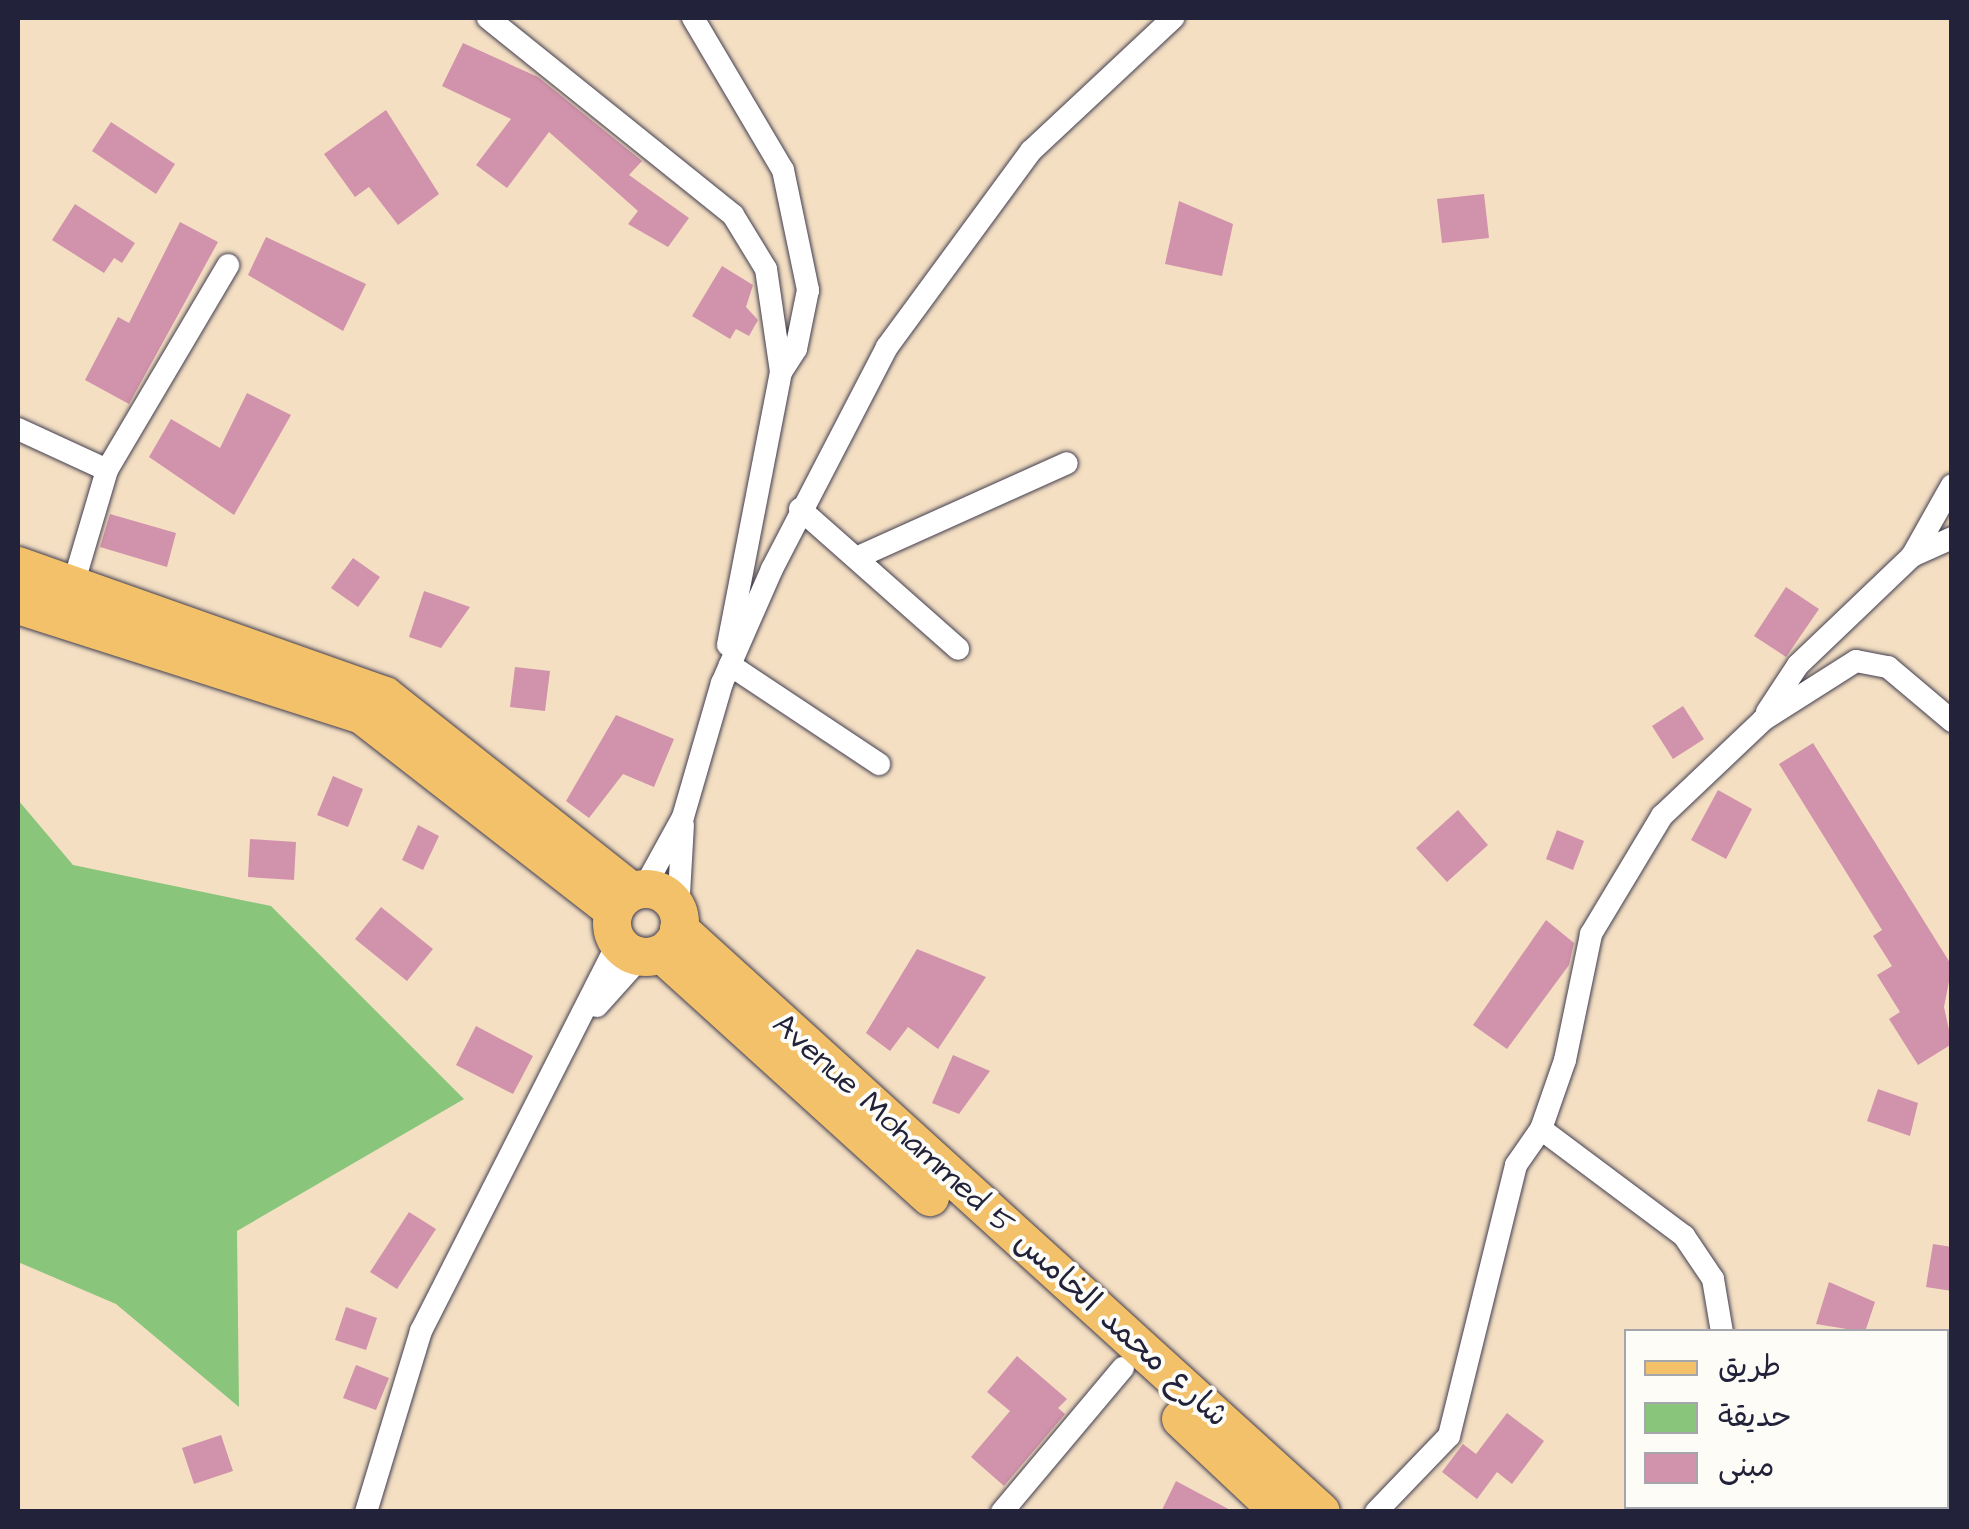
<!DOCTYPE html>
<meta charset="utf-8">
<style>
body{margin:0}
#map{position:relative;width:1969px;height:1529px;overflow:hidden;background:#f4dfc3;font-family:"Architects Daughter","Playpen Sans Arabic",sans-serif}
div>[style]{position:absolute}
.green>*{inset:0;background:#89c57a}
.building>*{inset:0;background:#d192ab}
.roads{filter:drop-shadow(0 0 2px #423e4f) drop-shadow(0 0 2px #423e4f)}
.street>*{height:22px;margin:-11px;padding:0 11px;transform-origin:11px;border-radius:11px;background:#fff}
.primary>*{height:38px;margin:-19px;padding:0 19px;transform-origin:19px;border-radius:19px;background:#f4c16b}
.primary>.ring{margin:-19px;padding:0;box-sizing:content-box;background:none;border:38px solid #f4c16b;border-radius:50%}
span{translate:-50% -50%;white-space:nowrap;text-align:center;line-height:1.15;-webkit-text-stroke:8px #fdfcf7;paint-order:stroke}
.street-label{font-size:32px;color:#22223b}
.frame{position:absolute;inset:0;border:20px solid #22223b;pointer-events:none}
.legend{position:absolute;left:1624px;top:1329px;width:325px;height:180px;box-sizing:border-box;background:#fdfcf7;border:2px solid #a5a5ac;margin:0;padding:12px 18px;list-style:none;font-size:30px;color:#22223b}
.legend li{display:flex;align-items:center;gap:20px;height:50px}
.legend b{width:50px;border:2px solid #a5a5ac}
</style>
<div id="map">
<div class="green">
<i style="clip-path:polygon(18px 800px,73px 865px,271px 906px,464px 1099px,237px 1231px,239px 1407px,116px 1304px,18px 1262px)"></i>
</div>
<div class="building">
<i style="clip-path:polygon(463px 43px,538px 77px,642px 161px,629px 175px,689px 218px,668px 247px,628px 224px,638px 211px,549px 132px,507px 188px,476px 165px,511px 119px,442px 86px)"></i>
<i style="clip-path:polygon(386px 110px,439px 194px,398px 225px,369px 187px,355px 197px,324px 154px)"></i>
<i style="clip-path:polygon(111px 122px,175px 164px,156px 194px,92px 151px)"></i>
<i style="clip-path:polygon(1484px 194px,1489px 238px,1442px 243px,1437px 199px)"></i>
<i style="clip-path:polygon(1179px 201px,1233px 224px,1222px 276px,1165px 264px)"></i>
<i style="clip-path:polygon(75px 204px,135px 243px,122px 263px,114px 258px,104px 273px,52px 240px)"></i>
<i style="clip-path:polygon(180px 222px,218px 242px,129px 404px,85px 380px,118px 317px,129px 323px)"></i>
<i style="clip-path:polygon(266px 237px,366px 284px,343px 331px,248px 275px)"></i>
<i style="clip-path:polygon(722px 266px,753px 285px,746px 307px,758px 320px,749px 336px,736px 329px,730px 339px,692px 316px)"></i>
<i style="clip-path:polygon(247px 393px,291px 415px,234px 515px,149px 457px,171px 419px,220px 448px)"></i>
<i style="clip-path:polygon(110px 514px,176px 533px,167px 567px,100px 547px)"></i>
<i style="clip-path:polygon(353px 558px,380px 577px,358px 607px,331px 588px)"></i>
<i style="clip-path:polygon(1786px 587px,1819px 609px,1786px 657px,1754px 636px)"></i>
<i style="clip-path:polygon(424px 591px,470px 607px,441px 648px,409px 637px)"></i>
<i style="clip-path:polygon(515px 667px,550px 671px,545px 711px,510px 707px)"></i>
<i style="clip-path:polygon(1683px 706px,1704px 739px,1673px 759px,1652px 726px)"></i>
<i style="clip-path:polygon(616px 715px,674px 739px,654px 787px,623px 774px,589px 818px,566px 801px)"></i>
<i style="clip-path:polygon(1813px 743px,1952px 966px,1944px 1007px,1952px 1044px,1918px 1065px,1889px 1019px,1900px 1012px,1877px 975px,1892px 966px,1873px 936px,1882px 930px,1779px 764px)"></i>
<i style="clip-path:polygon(333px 776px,363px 789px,348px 827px,317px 815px)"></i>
<i style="clip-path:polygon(1718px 790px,1752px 809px,1726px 859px,1691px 840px)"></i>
<i style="clip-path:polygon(1458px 810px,1488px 845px,1447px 882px,1416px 848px)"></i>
<i style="clip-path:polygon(418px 825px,439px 836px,423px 870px,402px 860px)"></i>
<i style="clip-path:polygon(1557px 830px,1584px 841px,1573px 870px,1546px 859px)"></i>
<i style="clip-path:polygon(250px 839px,296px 842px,294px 880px,248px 877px)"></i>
<i style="clip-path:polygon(381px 907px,433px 949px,407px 981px,355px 939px)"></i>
<i style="clip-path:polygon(1546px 920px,1574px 943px,1569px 965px,1507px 1049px,1473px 1025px)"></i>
<i style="clip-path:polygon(917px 949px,986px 977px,938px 1049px,908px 1027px,890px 1051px,866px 1033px)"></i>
<i style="clip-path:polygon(476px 1026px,533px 1056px,513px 1094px,456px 1065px)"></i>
<i style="clip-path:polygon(953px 1055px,990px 1071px,959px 1114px,932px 1103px)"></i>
<i style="clip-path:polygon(1878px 1089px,1918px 1103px,1910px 1136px,1867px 1121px)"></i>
<i style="clip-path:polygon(409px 1212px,436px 1229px,397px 1289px,370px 1272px)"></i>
<i style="clip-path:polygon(1933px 1244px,1952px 1247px,1952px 1291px,1926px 1287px)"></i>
<i style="clip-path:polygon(1829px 1282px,1875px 1302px,1865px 1332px,1816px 1324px)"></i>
<i style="clip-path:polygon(346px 1307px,377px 1318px,366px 1350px,335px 1340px)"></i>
<i style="clip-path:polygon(1017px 1356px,1067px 1399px,1058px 1408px,1065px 1414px,1004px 1486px,971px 1457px,1010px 1411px,987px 1392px)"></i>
<i style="clip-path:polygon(356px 1365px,389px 1378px,376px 1410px,343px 1398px)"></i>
<i style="clip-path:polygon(1507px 1413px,1544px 1441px,1512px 1484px,1497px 1472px,1477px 1499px,1442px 1472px,1463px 1444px,1476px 1454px)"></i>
<i style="clip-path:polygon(221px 1435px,233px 1471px,194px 1484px,182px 1448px)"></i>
<i style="clip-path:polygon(1176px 1481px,1234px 1512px,1161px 1512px)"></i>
</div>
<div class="roads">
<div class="street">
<i style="left:488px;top:18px;width:314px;rotate:38.8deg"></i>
<i style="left:733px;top:215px;width:63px;rotate:58.6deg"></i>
<i style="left:766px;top:269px;width:104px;rotate:81.7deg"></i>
<i style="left:693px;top:18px;width:177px;rotate:59.4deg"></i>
<i style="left:783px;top:170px;width:123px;rotate:78.2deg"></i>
<i style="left:808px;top:290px;width:60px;rotate:101.5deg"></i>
<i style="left:796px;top:349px;width:27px;rotate:123deg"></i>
<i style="left:781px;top:372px;width:278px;rotate:101deg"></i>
<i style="left:18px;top:429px;width:98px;rotate:24.7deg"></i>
<i style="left:800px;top:509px;width:211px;rotate:41.5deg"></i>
<i style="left:1912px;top:556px;width:44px;rotate:-24.2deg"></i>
<i style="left:856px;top:558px;width:231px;rotate:-24.2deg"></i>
<i style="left:73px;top:585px;width:120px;rotate:-73.5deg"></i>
<i style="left:107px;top:470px;width:238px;rotate:-59.4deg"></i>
<i style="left:730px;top:665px;width:179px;rotate:33.6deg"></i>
<i style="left:1767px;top:712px;width:56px;rotate:-56.6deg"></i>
<i style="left:1798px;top:665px;width:158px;rotate:-43.7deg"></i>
<i style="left:1912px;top:556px;width:81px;rotate:-60.6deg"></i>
<i style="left:644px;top:888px;width:81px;rotate:-61.2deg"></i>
<i style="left:683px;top:817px;width:140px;rotate:-73.8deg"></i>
<i style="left:722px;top:683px;width:124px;rotate:-66.3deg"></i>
<i style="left:772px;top:569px;width:250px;rotate:-62.6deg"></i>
<i style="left:887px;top:347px;width:243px;rotate:-53.7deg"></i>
<i style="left:1031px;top:151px;width:195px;rotate:-43.1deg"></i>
<i style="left:678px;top:911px;width:86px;rotate:-86.7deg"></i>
<i style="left:597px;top:1006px;width:66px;rotate:-48.1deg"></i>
<i style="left:1541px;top:1129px;width:179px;rotate:36.8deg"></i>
<i style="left:1684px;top:1236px;width:52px;rotate:56deg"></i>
<i style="left:1713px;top:1279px;width:54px;rotate:80.4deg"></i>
<i style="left:1946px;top:1454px;width:13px;rotate:63deg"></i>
<i style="left:1946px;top:1504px;width:12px;rotate:-59deg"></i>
<i style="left:366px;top:1512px;width:189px;rotate:-73.1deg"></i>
<i style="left:421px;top:1331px;width:435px;rotate:-63.1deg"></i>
<i style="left:1002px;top:1512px;width:188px;rotate:-50deg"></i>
<i style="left:1376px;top:1512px;width:105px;rotate:-46.2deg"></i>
<i style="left:1449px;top:1436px;width:279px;rotate:-76.1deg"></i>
<i style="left:1516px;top:1165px;width:44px;rotate:-55.2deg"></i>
<i style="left:1541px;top:1129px;width:73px;rotate:-70.8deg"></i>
<i style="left:1565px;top:1060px;width:129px;rotate:-78.3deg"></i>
<i style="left:1591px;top:934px;width:138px;rotate:-59deg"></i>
<i style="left:1662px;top:816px;width:139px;rotate:-43.5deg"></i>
<i style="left:1763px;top:720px;width:110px;rotate:-32.4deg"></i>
<i style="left:1856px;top:661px;width:33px;rotate:11deg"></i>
<i style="left:1888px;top:667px;width:84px;rotate:40.2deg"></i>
<i style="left:1665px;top:1512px;width:7px;rotate:-63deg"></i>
</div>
<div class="primary">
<i style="left:18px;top:566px;width:389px;rotate:19.5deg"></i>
<i style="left:385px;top:696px;width:315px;rotate:38.4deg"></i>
<i style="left:18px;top:605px;width:361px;rotate:17.7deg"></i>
<i style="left:362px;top:715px;width:319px;rotate:37.9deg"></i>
<i class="ring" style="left:612px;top:889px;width:30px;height:30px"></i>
<i style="left:679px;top:929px;width:867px;rotate:42.24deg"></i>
<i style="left:662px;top:954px;width:362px;rotate:42.2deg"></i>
<i style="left:1181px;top:1419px;width:136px;rotate:43.2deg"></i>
</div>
</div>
<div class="street-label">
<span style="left:1000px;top:1221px;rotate:42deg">Avenue Mohammed 5 شارع محمد الخامس</span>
</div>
<div class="frame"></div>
<ul class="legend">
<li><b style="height:12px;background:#f4c16b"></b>طريق</li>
<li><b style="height:28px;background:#89c57a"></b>حديقة</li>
<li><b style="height:28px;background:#d192ab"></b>مبنى</li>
</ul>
</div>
